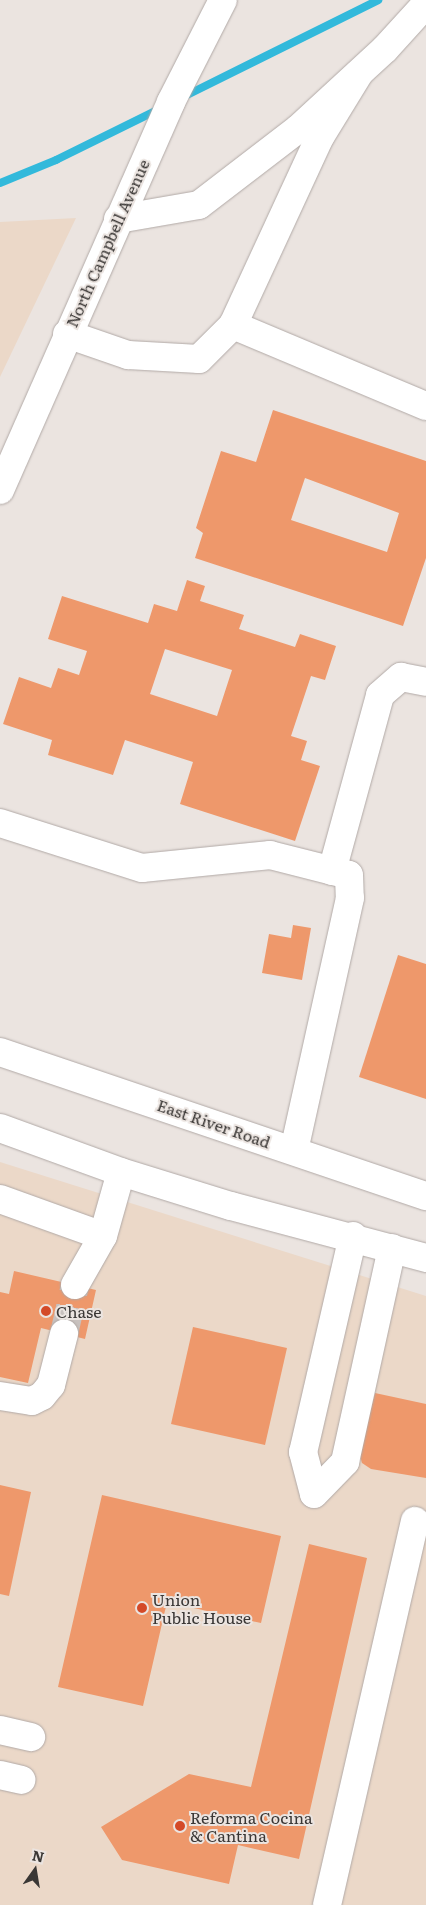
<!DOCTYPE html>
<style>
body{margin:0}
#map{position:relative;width:426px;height:1905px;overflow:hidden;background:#ebe4e0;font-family:Literata,serif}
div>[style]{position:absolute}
.commercial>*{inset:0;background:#ebd8c8}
.stream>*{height:8px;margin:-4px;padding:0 4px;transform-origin:4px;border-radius:4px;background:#32b9db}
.building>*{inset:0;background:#ee986b}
.minor-tunnel>*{height:28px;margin-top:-14px;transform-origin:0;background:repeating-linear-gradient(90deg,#c8c1be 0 28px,transparent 0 42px)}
.roads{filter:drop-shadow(0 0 1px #b1a9a6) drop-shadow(0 0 1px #b1a9a6)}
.minor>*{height:28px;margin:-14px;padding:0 14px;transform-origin:14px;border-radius:14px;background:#fff}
.major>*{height:28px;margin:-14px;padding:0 14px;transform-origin:14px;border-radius:14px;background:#fff}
.dots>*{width:14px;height:14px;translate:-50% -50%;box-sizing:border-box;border:2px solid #ebe4e0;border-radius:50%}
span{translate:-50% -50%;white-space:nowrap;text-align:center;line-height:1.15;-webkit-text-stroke:4px #ebe4e0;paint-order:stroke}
.street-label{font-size:16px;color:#3a3735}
.poi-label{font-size:16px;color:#3a3735}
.left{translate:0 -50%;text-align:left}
.north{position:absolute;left:10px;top:1845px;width:50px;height:50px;-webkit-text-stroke:4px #ebe4e0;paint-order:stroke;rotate:13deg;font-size:14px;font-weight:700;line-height:20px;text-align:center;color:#3a3735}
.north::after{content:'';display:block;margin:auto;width:18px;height:22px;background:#3a3735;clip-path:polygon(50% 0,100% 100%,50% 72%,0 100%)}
</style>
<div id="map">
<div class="commercial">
<i style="clip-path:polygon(76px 218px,0 377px,0 222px)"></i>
<i style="clip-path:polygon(0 1162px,426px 1296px,426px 1905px,0 1905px)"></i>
</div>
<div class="stream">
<i style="left:183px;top:97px;width:218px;rotate:-26.4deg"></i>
<i style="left:0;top:183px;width:61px;rotate:-22.3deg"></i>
<i style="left:56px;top:160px;width:115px;rotate:-26.3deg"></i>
</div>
<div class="building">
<i style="clip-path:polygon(evenodd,273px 410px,426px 461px,426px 558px,403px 626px,195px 558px,203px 533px,196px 528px,221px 451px,256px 462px,273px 410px,305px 478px,399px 513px,387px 552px,291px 520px,305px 478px)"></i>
<i style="clip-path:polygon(evenodd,187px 580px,205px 586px,200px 601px,244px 615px,239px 629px,295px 647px,300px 634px,336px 646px,325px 680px,311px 676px,291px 736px,307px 741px,301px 760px,320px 766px,295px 841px,180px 804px,193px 762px,125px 740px,113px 775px,48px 755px,52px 740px,3px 724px,19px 677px,51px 688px,58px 668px,79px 675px,87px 651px,48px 639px,62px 596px,148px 623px,154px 604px,177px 611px,187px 580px,165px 649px,232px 670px,217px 716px,150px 694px,165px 649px)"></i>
<i style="clip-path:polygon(293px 925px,311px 928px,302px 980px,262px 973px,269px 934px,291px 938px)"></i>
<i style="clip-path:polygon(398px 955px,426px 964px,426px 1099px,359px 1077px)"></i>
<i style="clip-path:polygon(14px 1271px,96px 1290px,85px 1339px,41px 1328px,28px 1383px,0 1377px,0 1292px,9px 1294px)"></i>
<i style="clip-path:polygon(193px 1327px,287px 1348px,265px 1445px,171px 1424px)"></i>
<i style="clip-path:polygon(375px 1393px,426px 1404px,426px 1478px,371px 1469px,362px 1463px,359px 1453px)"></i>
<i style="clip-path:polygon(0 1485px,31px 1492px,9px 1596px,0 1594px)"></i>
<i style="clip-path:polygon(102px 1495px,281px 1536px,261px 1623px,167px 1602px,143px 1706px,58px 1687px)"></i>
<i style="clip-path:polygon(309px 1544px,367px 1558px,299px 1859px,238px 1845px,229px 1884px,122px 1860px,101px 1827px,189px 1774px,251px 1787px)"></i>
</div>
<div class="minor-tunnel">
<i style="left:64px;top:1334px;width:50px;rotate:-77.3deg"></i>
</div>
<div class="roads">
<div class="minor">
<i style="left:118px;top:219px;width:82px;rotate:-9.8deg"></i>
<i style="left:199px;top:205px;width:125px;rotate:-37.5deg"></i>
<i style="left:298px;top:129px;width:118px;rotate:-42.6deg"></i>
<i style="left:385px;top:49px;width:61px;rotate:-47.7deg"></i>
<i style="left:233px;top:325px;width:209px;rotate:22.8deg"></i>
<i style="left:67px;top:334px;width:65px;rotate:19deg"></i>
<i style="left:128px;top:355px;width:71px;rotate:3.2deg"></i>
<i style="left:199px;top:359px;width:48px;rotate:-45deg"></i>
<i style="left:233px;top:325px;width:207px;rotate:-65.2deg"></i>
<i style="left:320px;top:137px;width:73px;rotate:-58.5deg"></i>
<i style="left:0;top:823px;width:149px;rotate:17.6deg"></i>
<i style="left:142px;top:868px;width:129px;rotate:-5.8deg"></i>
<i style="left:270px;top:855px;width:81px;rotate:14.2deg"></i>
<i style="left:349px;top:875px;width:23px;rotate:88deg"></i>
<i style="left:350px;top:898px;width:258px;rotate:102.5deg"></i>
<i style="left:332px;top:871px;width:182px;rotate:-74.7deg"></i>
<i style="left:380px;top:695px;width:28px;rotate:-41deg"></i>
<i style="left:401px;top:677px;width:25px;rotate:11deg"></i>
<i style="left:0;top:1199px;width:109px;rotate:19.8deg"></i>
<i style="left:353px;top:1236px;width:222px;rotate:103deg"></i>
<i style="left:303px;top:1452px;width:43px;rotate:75.3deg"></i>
<i style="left:314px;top:1494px;width:45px;rotate:-45.9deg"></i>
<i style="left:345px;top:1462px;width:219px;rotate:-77.6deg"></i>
<i style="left:75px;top:1285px;width:56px;rotate:-60.3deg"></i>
<i style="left:103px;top:1236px;width:66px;rotate:-74.3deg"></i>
<i style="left:0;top:1396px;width:32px;rotate:9deg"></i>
<i style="left:32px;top:1401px;width:11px;rotate:-27deg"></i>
<i style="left:42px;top:1396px;width:14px;rotate:-51deg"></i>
<i style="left:51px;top:1385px;width:53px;rotate:-75.7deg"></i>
<i style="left:0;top:1730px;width:32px;rotate:13deg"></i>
<i style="left:0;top:1775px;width:22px;rotate:13deg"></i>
<i style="left:327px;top:1905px;width:394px;rotate:-77.1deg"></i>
</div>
<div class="major">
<i style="left:0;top:490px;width:424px;rotate:-66.2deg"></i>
<i style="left:171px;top:102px;width:114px;rotate:-63deg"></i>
<i style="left:0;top:1052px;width:450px;rotate:18.7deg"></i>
<i style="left:0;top:1128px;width:129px;rotate:20deg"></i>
<i style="left:121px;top:1172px;width:115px;rotate:17.2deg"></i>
<i style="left:231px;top:1206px;width:202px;rotate:14.9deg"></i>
</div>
</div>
<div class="dots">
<i style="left:46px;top:1311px;background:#d44a28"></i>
<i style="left:142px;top:1608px;background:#d44a28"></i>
<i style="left:180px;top:1826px;background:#d44a28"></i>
</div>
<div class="street-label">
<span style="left:107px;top:243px;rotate:-66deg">North Campbell Avenue</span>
<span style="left:214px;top:1123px;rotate:19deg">East River Road</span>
</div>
<div class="poi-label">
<span class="left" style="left:56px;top:1311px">Chase</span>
<span class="left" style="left:152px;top:1608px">Union<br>Public House</span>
<span class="left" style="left:190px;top:1826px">Reforma Cocina<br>&amp; Cantina</span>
</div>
<div class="north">N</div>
</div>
